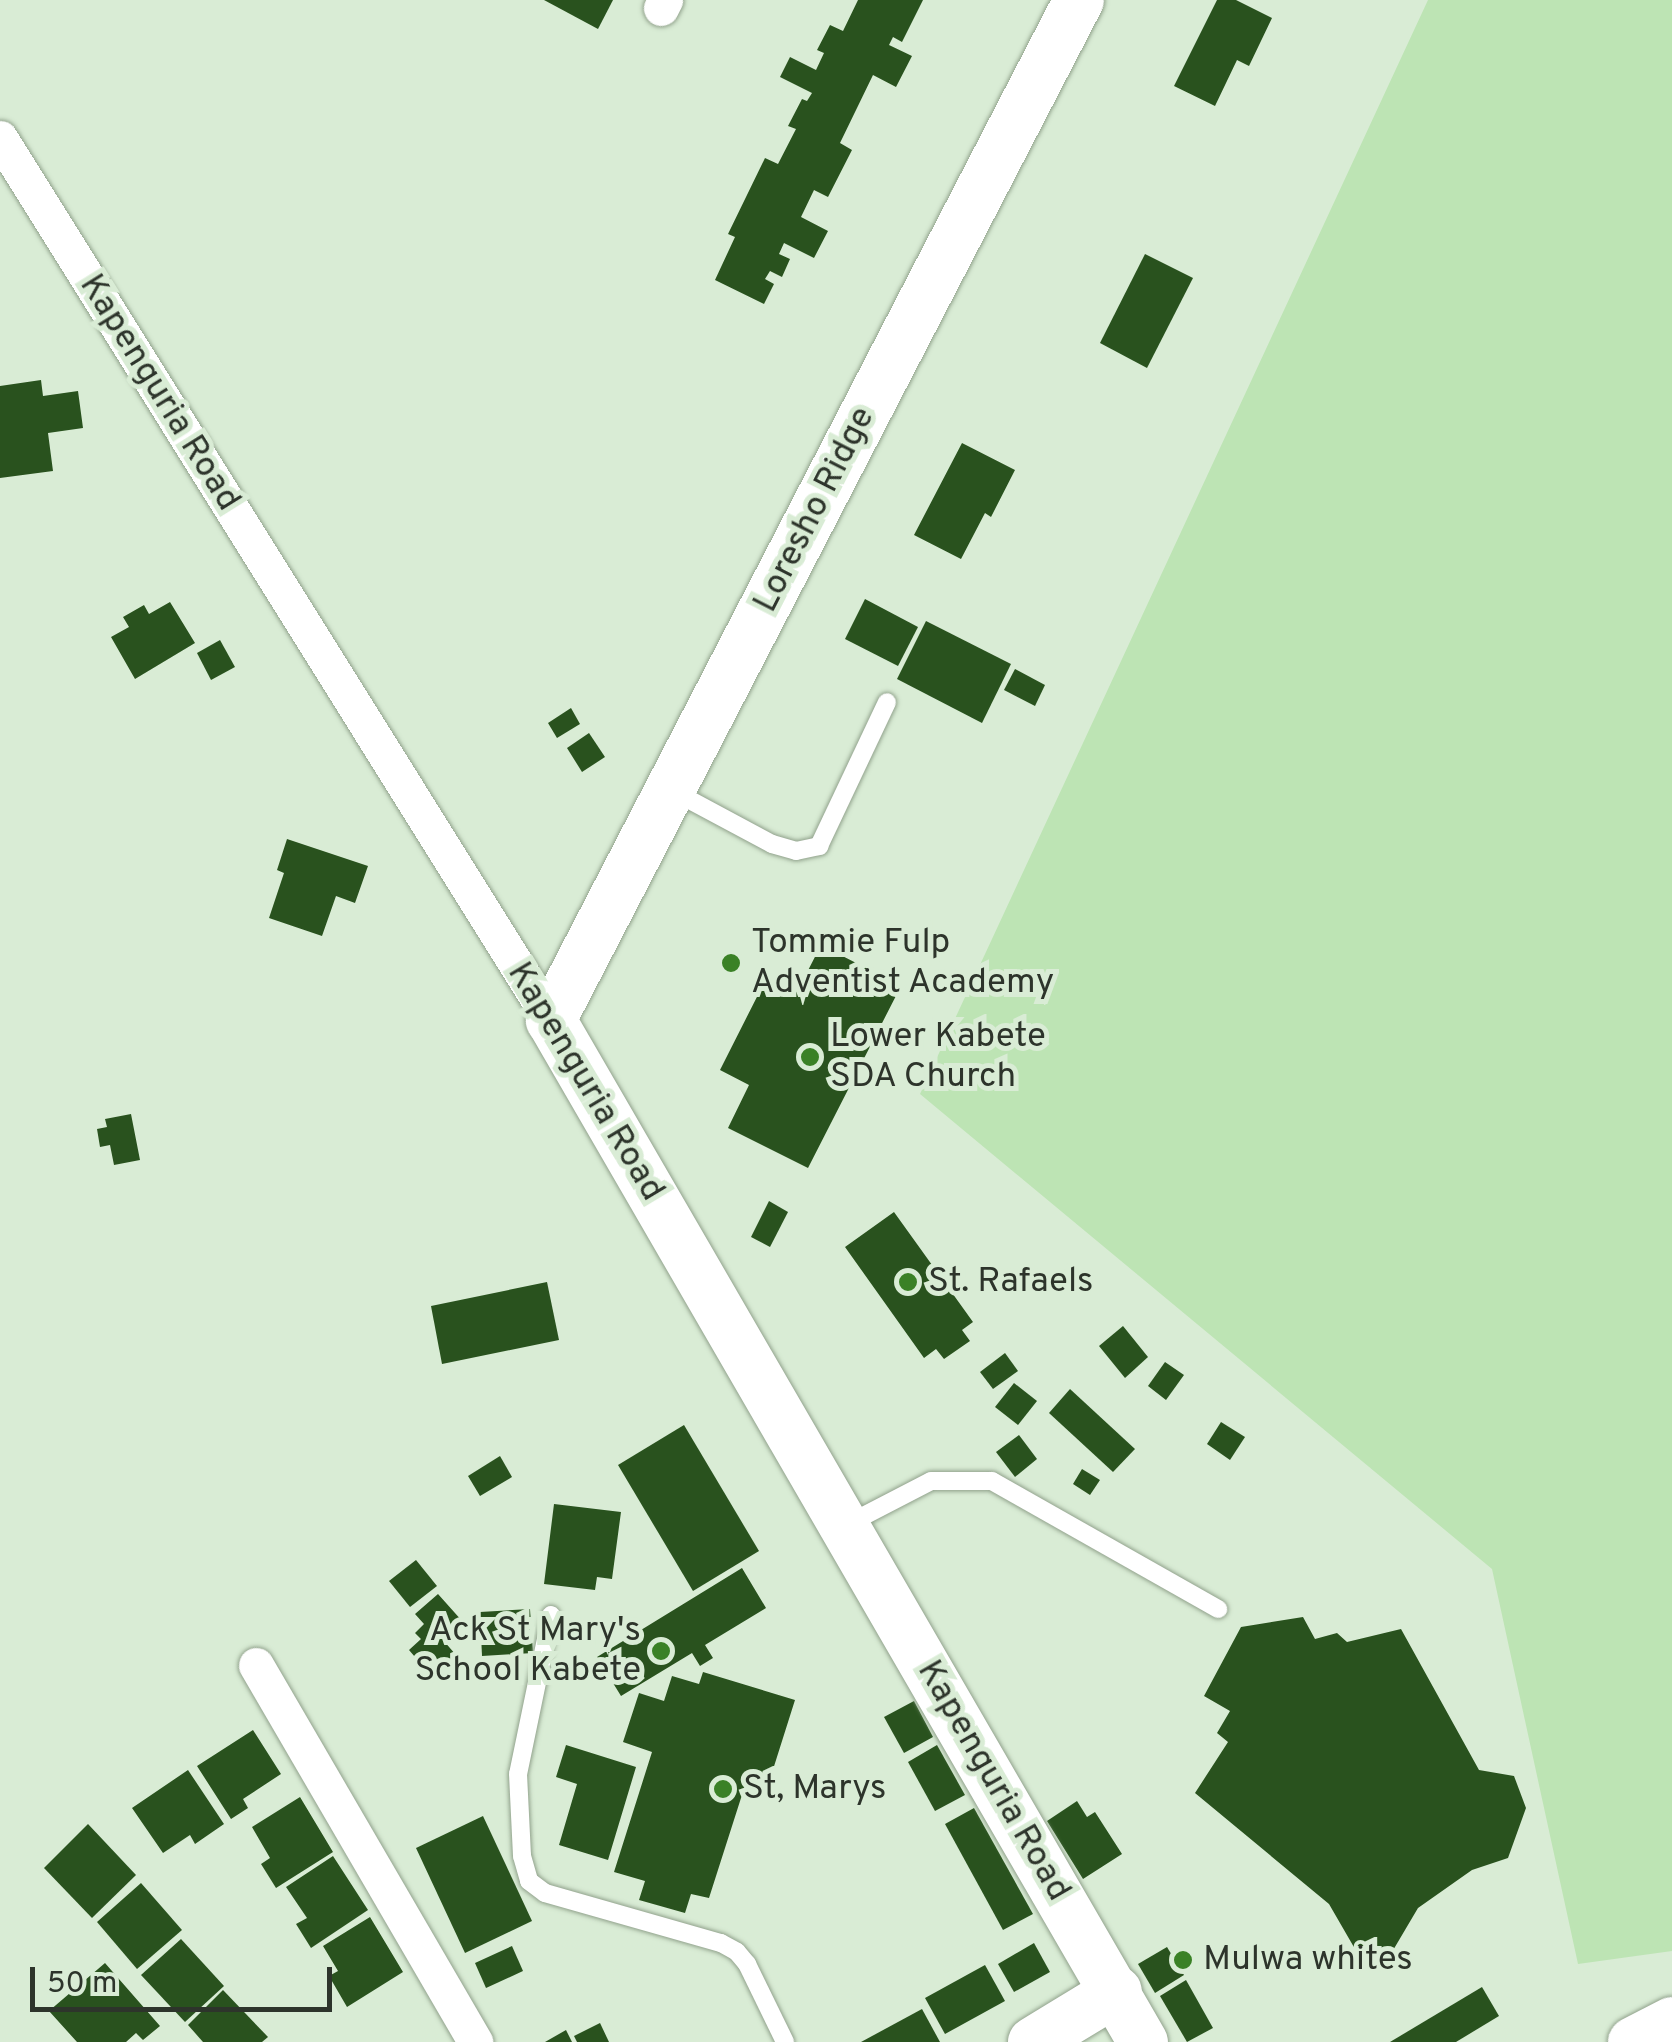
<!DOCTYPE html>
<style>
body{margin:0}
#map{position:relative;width:1672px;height:2042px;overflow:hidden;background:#d9ecd5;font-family:Overpass,sans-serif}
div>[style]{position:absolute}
.green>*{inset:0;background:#bde4b4}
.building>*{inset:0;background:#29521e}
.roads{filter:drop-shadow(0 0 2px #91a28c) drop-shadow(0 0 2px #91a28c)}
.lane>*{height:18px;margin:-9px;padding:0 9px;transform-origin:9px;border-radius:9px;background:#fff}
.street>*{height:35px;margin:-17.5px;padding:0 17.5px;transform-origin:17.5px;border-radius:17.5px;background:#fff}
.secondary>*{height:50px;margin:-25px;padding:0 25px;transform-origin:25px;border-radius:25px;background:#fff}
.dots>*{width:28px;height:28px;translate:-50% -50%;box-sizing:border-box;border:5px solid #d9ecd5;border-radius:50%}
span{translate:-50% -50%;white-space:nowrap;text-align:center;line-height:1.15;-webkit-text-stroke:10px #d9ecd5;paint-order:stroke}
.street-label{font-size:35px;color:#2d342b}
.poi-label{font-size:35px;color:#2d342b}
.left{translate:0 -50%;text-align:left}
.right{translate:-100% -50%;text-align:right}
.scale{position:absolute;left:30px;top:1967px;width:302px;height:45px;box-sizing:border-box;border:5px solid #2d342b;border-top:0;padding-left:12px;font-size:30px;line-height:35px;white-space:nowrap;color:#2d342b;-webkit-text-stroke:8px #d9ecd5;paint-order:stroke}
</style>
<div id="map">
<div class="green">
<i style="clip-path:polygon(1428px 0,1672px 0,1672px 1951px,1578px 1964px,1492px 1569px,920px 1094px)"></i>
</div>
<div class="building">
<i style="clip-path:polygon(544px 0,613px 0,598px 29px)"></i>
<i style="clip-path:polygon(858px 0,923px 0,902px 42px,893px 37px,889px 45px,912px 56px,896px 87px,873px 75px,840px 143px,852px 150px,828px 197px,814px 190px,801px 217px,828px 231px,814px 258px,784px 243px,779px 254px,790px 259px,782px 277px,770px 271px,765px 279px,774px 284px,764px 304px,715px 280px,735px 237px,728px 234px,765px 158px,778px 164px,796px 129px,788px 126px,802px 99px,807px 101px,812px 93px,780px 77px,790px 57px,816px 70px,824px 53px,817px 50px,830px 25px,843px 31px)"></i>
<i style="clip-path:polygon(1217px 0,1236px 0,1272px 18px,1249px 66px,1237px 60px,1215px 106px,1174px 86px)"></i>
<i style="clip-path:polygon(1145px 254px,1193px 278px,1147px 368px,1100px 343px)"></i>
<i style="clip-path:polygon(41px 380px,43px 396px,78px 391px,83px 428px,48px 433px,53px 471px,0 478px,0 386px)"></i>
<i style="clip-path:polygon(962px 443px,1015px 470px,991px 517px,985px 513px,961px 559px,914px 535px)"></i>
<i style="clip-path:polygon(865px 599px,918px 627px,898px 666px,845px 639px)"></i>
<i style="clip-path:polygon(170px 602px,195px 643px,135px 679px,111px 637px,129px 627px,123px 617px,144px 605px,149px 614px)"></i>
<i style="clip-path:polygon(926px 621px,1011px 664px,982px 723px,897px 679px)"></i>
<i style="clip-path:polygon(220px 640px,235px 667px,211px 680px,197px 653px)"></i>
<i style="clip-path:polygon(1015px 669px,1045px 685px,1035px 706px,1004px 690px)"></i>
<i style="clip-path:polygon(571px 708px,580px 724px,557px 738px,548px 723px)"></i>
<i style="clip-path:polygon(589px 733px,605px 757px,582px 772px,567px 748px)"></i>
<i style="clip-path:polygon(287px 839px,368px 866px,355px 903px,336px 896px,322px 936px,269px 918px,284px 873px,277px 870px)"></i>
<i style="clip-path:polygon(821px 945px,901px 986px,808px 1168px,728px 1128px,749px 1085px,720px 1070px,767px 977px,797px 992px)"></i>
<i style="clip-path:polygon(131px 1114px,140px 1160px,114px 1165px,110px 1145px,100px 1147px,97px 1129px,107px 1127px,105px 1119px)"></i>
<i style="clip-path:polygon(769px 1201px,788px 1212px,770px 1247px,751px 1237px)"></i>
<i style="clip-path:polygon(894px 1212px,973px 1322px,962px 1330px,970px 1341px,944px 1359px,936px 1349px,924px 1358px,845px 1247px)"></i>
<i style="clip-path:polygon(547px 1282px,559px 1340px,442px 1364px,431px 1306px)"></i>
<i style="clip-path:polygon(1123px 1326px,1148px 1357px,1125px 1378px,1099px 1346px)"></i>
<i style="clip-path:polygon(1005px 1353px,1018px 1371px,993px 1389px,980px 1372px)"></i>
<i style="clip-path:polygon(1165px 1362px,1184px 1375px,1166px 1400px,1148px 1386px)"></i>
<i style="clip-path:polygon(1014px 1383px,1037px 1401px,1018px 1425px,995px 1407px)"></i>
<i style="clip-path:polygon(1070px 1389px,1135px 1449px,1113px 1472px,1049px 1413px)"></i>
<i style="clip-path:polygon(1221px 1422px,1245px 1437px,1230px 1460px,1207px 1444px)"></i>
<i style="clip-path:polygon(684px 1425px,759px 1551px,693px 1591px,618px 1465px)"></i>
<i style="clip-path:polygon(1019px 1435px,1037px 1459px,1015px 1477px,996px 1452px)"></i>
<i style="clip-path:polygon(500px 1456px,512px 1477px,480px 1496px,468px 1476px)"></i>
<i style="clip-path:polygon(1082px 1469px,1100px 1480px,1090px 1495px,1073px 1484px)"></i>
<i style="clip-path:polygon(554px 1504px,621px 1512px,612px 1579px,597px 1577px,595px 1590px,544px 1584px)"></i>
<i style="clip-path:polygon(416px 1560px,437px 1586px,410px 1607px,389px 1581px)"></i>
<i style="clip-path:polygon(742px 1568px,766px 1608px,705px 1645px,713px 1658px,700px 1666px,692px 1653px,621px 1696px,597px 1657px)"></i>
<i style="clip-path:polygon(438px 1594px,463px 1622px,443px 1640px,456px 1655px,432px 1677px,409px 1650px,421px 1639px,415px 1633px,424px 1624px,415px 1614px)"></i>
<i style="clip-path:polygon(530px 1609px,533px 1653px,482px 1656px,480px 1612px)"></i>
<i style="clip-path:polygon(1303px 1617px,1315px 1639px,1337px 1633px,1347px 1642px,1401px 1629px,1479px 1770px,1514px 1776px,1526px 1808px,1508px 1858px,1472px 1870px,1418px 1908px,1392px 1952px,1355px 1949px,1329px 1904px,1195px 1793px,1228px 1742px,1217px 1733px,1230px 1711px,1204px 1696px,1241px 1627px)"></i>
<i style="clip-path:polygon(703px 1672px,795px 1700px,770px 1779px,749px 1773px,709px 1898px,691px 1894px,685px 1913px,639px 1900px,645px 1881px,614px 1872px,652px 1752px,623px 1742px,639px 1693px,664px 1701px,672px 1676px,699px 1684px)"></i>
<i style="clip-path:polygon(914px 1701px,933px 1737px,904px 1753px,884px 1717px)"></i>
<i style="clip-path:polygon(253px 1730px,281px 1774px,243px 1799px,248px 1808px,231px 1819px,197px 1766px)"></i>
<i style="clip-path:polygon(566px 1745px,636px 1767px,608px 1860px,559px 1845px,577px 1784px,556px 1777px)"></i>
<i style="clip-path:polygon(937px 1745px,965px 1795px,935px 1811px,908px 1762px)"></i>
<i style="clip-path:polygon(188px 1770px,224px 1824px,195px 1844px,190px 1835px,163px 1853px,132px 1808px)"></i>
<i style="clip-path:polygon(300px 1797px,333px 1852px,276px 1888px,261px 1864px,270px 1858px,252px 1827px)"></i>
<i style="clip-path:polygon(1077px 1801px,1087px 1817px,1095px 1812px,1122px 1854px,1083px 1879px,1047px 1821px)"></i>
<i style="clip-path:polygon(974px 1808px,1033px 1914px,1003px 1930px,945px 1824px)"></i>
<i style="clip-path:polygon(483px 1816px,532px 1921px,465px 1953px,416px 1848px)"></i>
<i style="clip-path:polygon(88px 1824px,136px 1875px,92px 1918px,44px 1868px)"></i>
<i style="clip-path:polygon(333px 1856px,368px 1910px,311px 1948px,296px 1924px,307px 1918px,286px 1887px)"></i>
<i style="clip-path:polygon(141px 1883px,182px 1930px,137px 1969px,97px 1922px)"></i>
<i style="clip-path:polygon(370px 1917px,403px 1972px,347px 2007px,329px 1976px,338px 1971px,323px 1946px)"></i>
<i style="clip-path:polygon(181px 1939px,224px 1986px,185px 2022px,141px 1975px)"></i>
<i style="clip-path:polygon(1034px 1943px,1050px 1972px,1014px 1992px,998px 1964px)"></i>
<i style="clip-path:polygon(512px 1946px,523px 1971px,486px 1988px,475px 1963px)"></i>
<i style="clip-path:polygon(1167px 1947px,1184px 1975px,1155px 1993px,1138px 1964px)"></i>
<i style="clip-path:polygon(105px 1963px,160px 2026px,143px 2040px,136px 2033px,126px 2042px,77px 2042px,49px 2011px)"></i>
<i style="clip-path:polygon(985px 1965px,1005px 2001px,945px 2034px,925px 1998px)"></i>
<i style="clip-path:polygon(1186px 1980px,1213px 2028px,1187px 2042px,1160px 1996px)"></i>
<i style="clip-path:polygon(1482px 1987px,1499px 2016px,1456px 2042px,1390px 2042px)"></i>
<i style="clip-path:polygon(223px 1990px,268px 2037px,262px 2042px,203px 2042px,188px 2025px)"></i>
<i style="clip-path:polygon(922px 2009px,940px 2042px,861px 2042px)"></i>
<i style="clip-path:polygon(600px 2023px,609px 2042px,577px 2042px,574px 2036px)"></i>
<i style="clip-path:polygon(566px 2030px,572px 2042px,545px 2042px)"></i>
</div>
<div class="roads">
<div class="lane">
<i style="left:673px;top:791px;width:112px;rotate:28.2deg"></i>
<i style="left:772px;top:844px;width:25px;rotate:16deg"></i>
<i style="left:796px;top:851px;width:24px;rotate:-12deg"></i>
<i style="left:819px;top:846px;width:159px;rotate:-64.7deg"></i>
<i style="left:848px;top:1524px;width:93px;rotate:-27.4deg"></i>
<i style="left:931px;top:1481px;width:61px"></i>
<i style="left:992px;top:1481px;width:260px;rotate:29.5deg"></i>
<i style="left:551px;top:1615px;width:162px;rotate:101.7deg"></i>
<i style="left:518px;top:1774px;width:82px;rotate:87.2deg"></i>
<i style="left:522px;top:1856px;width:26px;rotate:74deg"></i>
<i style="left:529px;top:1881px;width:20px;rotate:37deg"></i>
<i style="left:545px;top:1893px;width:183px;rotate:15.9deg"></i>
<i style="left:721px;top:1943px;width:18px;rotate:29deg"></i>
<i style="left:737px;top:1952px;width:16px;rotate:50deg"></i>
<i style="left:747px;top:1964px;width:87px;rotate:64deg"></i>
</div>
<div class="street">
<i style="left:661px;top:8px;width:9px;rotate:-63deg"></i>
<i style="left:0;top:138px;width:1040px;rotate:58.01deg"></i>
<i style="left:256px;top:1665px;width:436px;rotate:59.8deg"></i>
</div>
<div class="secondary">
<i style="left:1079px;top:0;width:1149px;rotate:117.37deg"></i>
<i style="left:551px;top:1020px;width:1181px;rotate:59.92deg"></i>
<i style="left:1033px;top:2042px;width:98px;rotate:-31.3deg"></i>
<i style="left:1633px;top:2042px;width:44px;rotate:-27.1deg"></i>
</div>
</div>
<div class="dots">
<i style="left:731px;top:963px;background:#3a8126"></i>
<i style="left:810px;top:1057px;background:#3a8126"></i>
<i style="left:908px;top:1282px;background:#3a8126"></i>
<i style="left:661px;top:1651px;background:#3a8126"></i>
<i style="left:723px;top:1789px;background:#3a8126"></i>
<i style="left:1183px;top:1960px;background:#3a8126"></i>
</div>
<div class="street-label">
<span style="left:159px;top:393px;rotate:58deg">Kapenguria Road</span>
<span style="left:815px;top:510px;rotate:-63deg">Loresho Ridge</span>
<span style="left:585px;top:1082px;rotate:59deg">Kapenguria Road</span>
<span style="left:993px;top:1781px;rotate:60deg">Kapenguria Road</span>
</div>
<div class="poi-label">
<span class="left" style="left:751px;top:963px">Tommie Fulp<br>Adventist Academy</span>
<span class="left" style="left:830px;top:1057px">Lower Kabete<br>SDA Church</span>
<span class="left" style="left:928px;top:1282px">St. Rafaels</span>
<span class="right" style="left:641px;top:1651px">Ack St Mary's<br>School Kabete</span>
<span class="left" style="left:743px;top:1789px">St, Marys</span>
<span class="left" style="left:1203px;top:1960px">Mulwa whites</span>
</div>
<div class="scale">50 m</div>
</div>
